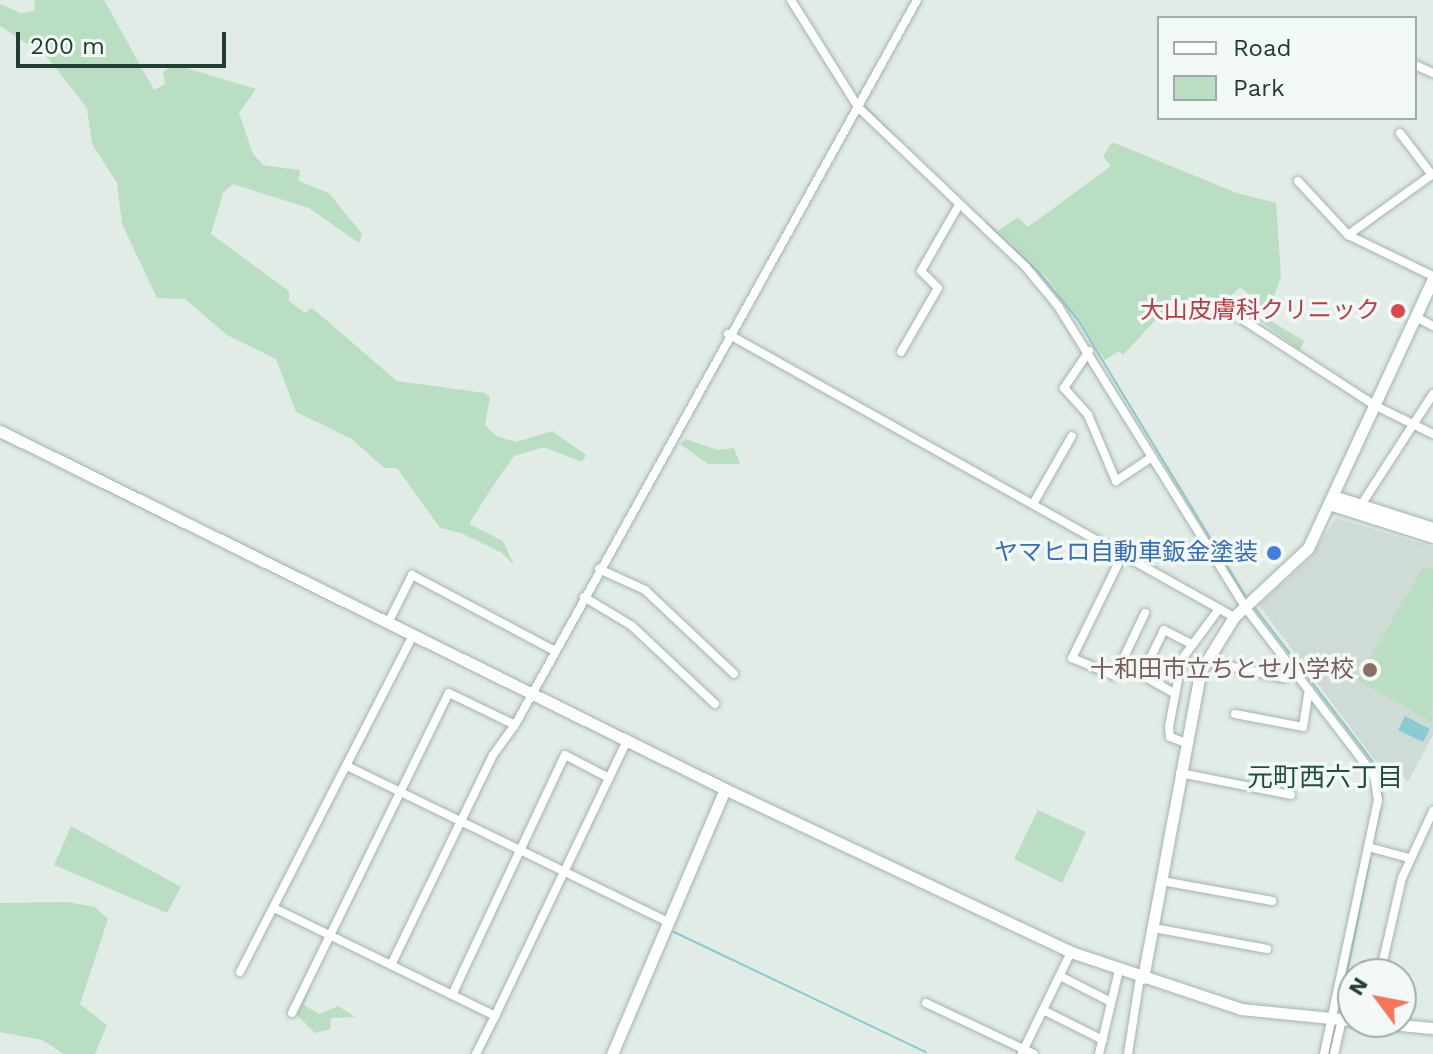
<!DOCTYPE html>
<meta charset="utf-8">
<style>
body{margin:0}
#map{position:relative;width:1433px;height:1054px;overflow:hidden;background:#e1ece7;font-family:"Work Sans","Noto Sans JP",sans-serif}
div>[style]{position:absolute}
.built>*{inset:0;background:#cfdcd6}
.green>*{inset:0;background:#badec1}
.water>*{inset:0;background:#88cbd2}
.stream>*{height:2px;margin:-1px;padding:0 1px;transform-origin:1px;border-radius:1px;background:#88cbd2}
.roads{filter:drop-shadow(0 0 2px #a4b4ae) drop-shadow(0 0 2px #a4b4ae)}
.street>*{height:8px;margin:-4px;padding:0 4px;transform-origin:4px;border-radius:4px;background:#fff}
.secondary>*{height:11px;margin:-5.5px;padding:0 5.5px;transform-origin:5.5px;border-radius:5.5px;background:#fff}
.dots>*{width:22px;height:22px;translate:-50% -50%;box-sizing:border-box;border:4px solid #f2f8f5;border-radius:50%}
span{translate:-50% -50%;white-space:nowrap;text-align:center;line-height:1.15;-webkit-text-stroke:7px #f2f8f5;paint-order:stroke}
.health-label{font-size:24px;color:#be3a42}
.right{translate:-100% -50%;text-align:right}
.shop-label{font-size:24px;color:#366cbe}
.education-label{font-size:24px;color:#785e54}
.neighbourhood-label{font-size:26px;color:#1d5040}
.legend{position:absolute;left:1157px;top:16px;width:260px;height:104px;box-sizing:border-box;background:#f2f8f5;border:2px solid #9eada8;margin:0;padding:10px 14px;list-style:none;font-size:24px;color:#213d34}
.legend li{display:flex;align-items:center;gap:16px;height:40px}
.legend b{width:40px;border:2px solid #9eada8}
.north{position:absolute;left:1337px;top:958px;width:80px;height:80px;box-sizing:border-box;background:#f2f8f5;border:2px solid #9eada8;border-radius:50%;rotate:302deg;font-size:22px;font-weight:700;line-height:32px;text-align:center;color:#213d34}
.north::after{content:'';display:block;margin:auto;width:28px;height:36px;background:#f47557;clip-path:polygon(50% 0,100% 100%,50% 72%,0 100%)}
.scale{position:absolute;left:16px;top:32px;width:210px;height:36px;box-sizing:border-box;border:4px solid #213d34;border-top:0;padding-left:10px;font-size:24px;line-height:28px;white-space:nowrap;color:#213d34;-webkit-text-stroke:6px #f2f8f5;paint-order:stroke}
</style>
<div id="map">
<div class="built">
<i style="clip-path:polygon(1336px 518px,1433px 547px,1433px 735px,1408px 782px,1392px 764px,1383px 771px,1259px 605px,1308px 561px)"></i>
</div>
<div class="green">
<i style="clip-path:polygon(35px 0,104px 0,154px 90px,165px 84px,163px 72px,173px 64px,256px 89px,239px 113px,253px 154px,263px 165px,300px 170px,299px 181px,329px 193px,362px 234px,359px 243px,309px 208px,233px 184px,223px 193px,211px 234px,289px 291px,289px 301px,305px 313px,312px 308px,397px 381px,485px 393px,490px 397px,485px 425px,496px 436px,516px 442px,552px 431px,586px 455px,582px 462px,544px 447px,514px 456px,487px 495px,469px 524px,503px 541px,514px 565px,502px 553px,461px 533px,440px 528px,397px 468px,384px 468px,352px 439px,296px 412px,276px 359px,227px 335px,185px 299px,157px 298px,122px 224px,117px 183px,92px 144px,87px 108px,47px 57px,0 26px,0 4px,20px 13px,34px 11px)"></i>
<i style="clip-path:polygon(1112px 142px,1237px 193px,1276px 203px,1281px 277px,1266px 318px,1304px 341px,1300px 350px,1247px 311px,1253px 297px,1240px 287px,1209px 318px,1177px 297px,1123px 355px,1119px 351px,1105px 360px,1046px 276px,998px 231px,1018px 217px,1028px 227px,1111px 166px,1103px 157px)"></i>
<i style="clip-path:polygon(685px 439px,718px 450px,734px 448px,740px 464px,708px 464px,680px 444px)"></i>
<i style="clip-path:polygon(1424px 566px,1433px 570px,1432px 722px,1357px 680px)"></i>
<i style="clip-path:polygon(1038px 810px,1086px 832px,1062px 883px,1014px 859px)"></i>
<i style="clip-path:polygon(71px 826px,181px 887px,167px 913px,54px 865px)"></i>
<i style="clip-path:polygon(67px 902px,95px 907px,108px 919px,80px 1004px,107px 1025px,95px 1054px,64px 1054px,42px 1040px,0 1032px,0 903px)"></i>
<i style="clip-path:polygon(315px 974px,304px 1005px,319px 1014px,338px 1006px,355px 1017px,331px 1018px,330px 1029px,315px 1033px,297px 1015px)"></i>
</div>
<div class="water">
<i style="clip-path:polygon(1405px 716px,1430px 729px,1423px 742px,1398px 730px)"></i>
</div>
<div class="stream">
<i style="left:864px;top:106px;width:42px;rotate:45deg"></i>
<i style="left:986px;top:223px;width:71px;rotate:42.7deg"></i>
<i style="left:1038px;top:271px;width:63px;rotate:50.8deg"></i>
<i style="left:1078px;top:320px;width:324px;rotate:58.8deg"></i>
<i style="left:1254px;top:607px;width:195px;rotate:52.5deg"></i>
<i style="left:1379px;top:774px;width:26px;rotate:83deg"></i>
<i style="left:1374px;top:837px;width:28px;rotate:-77deg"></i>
<i style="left:674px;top:932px;width:279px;rotate:25.5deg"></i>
<i style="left:1339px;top:1013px;width:157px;rotate:-78.6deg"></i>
<i style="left:1329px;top:1054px;width:19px;rotate:-78deg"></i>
</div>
<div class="roads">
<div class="street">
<i style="left:791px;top:0;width:126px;rotate:57.9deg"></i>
<i style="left:858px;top:107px;width:231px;rotate:43.6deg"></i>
<i style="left:1025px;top:266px;width:52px;rotate:50.5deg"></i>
<i style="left:1058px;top:306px;width:354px;rotate:58.1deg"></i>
<i style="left:1245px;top:607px;width:212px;rotate:52.5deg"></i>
<i style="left:1374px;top:775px;width:25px;rotate:81deg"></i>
<i style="left:1378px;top:800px;width:260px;rotate:102deg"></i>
<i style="left:1415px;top:65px;width:20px;rotate:24deg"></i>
<i style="left:1400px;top:133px;width:53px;rotate:52.7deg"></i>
<i style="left:1298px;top:181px;width:74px;rotate:47.2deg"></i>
<i style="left:1348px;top:235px;width:94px;rotate:25.8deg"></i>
<i style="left:1348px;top:235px;width:105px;rotate:-35.7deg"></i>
<i style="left:1234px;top:314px;width:167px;rotate:33deg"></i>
<i style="left:1374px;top:405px;width:66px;rotate:26.2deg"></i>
<i style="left:1416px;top:317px;width:19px;rotate:28deg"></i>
<i style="left:728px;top:334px;width:580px;rotate:29.22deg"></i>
<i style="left:1089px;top:351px;width:45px;rotate:124deg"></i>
<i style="left:1064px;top:388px;width:36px;rotate:48deg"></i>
<i style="left:1088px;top:415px;width:72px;rotate:67deg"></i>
<i style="left:1116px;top:481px;width:43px;rotate:-33.7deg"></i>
<i style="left:901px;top:352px;width:74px;rotate:-60deg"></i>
<i style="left:938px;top:288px;width:24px;rotate:-135deg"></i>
<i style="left:921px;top:271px;width:76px;rotate:-60.1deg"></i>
<i style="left:1033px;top:504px;width:78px;rotate:-60.2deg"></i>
<i style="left:1361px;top:505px;width:132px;rotate:-57deg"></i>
<i style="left:1122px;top:556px;width:114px;rotate:116.1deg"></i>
<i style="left:1072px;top:658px;width:47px;rotate:22.7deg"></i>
<i style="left:1115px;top:676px;width:70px;rotate:-64.5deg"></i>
<i style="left:599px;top:569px;width:51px;rotate:24.5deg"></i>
<i style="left:645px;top:590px;width:122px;rotate:43.3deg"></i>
<i style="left:584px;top:597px;width:56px;rotate:31.1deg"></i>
<i style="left:632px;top:626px;width:114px;rotate:43.2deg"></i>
<i style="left:388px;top:623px;width:54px;rotate:-63.4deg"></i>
<i style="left:412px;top:575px;width:160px;rotate:28deg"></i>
<i style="left:1205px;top:661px;width:81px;rotate:12.1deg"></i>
<i style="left:1284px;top:678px;width:13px;rotate:-51deg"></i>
<i style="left:1174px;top:693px;width:37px;rotate:-151deg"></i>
<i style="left:1142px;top:675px;width:50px;rotate:-63.9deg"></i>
<i style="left:1164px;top:630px;width:31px;rotate:27deg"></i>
<i style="left:1235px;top:714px;width:69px;rotate:10.8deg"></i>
<i style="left:1303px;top:727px;width:37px;rotate:-81deg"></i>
<i style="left:1186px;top:743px;width:17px;rotate:-159deg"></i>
<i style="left:1170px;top:737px;width:10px;rotate:-96deg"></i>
<i style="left:1169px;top:727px;width:69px;rotate:-79.2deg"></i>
<i style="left:1182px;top:659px;width:62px;rotate:-53.5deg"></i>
<i style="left:349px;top:767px;width:355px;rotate:25.9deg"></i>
<i style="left:1180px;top:773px;width:113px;rotate:11.2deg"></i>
<i style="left:1368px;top:847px;width:42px;rotate:15deg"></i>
<i style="left:1162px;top:881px;width:112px;rotate:10.3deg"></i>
<i style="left:274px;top:908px;width:246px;rotate:26deg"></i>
<i style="left:495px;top:1016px;width:305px;rotate:-64.4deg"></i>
<i style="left:1154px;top:928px;width:115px;rotate:10.5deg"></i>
<i style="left:391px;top:965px;width:233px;rotate:-64.1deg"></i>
<i style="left:493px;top:755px;width:37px;rotate:-54deg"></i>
<i style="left:240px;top:972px;width:379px;rotate:-62.8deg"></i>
<i style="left:1380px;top:974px;width:98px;rotate:-77.1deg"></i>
<i style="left:1402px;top:878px;width:74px;rotate:-65.2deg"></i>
<i style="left:1060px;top:976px;width:57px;rotate:27deg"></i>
<i style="left:452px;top:995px;width:265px;rotate:-64.8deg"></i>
<i style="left:565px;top:755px;width:50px;rotate:27.6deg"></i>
<i style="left:926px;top:1003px;width:119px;rotate:25.3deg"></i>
<i style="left:1043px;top:1010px;width:67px;rotate:26.6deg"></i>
<i style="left:292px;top:1013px;width:356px;rotate:-63.9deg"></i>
<i style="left:449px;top:693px;width:73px;rotate:25.9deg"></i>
<i style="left:515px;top:725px;width:829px;rotate:-60.99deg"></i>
<i style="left:1022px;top:1053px;width:112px;rotate:-64.1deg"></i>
<i style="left:476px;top:1054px;width:42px;rotate:-63.4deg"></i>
<i style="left:1099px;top:1054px;width:86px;rotate:-76.6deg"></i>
<i style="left:1128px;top:1054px;width:78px;rotate:-81.1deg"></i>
<i style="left:1334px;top:1054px;width:32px;rotate:-77deg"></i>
</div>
<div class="secondary">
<i style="left:0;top:431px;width:809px;rotate:26.28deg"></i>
<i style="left:725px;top:789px;width:382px;rotate:25.2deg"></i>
<i style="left:1071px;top:952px;width:179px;rotate:18.5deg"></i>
<i style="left:1241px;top:1009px;width:193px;rotate:5.7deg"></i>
<i style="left:1333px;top:496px;width:105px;rotate:17.7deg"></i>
<i style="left:1329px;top:504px;width:109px;rotate:17.6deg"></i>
<i style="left:1143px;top:978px;width:311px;rotate:-79.4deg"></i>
<i style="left:1200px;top:672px;width:65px;rotate:-58.3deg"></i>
<i style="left:1234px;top:617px;width:101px;rotate:-43deg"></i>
<i style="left:1308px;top:548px;width:297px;rotate:-65.1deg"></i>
<i style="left:612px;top:1054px;width:288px;rotate:-66.9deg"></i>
</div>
</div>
<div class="dots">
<i style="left:1398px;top:311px;background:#e0444e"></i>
<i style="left:1274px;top:553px;background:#3f7fe0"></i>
<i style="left:1370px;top:670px;background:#8d6e63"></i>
</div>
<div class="health-label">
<span class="right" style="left:1380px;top:311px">大山皮膚科クリニック</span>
</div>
<div class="shop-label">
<span class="right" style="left:1258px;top:553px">ヤマヒロ自動車鈑金塗装</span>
</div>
<div class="education-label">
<span class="right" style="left:1354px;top:670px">十和田市立ちとせ小学校</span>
</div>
<div class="neighbourhood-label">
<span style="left:1325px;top:778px">元町西六丁目</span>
</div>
<ul class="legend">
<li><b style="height:10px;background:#fff"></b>Road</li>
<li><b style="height:22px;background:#badec1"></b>Park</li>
</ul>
<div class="north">N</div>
<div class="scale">200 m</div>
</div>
